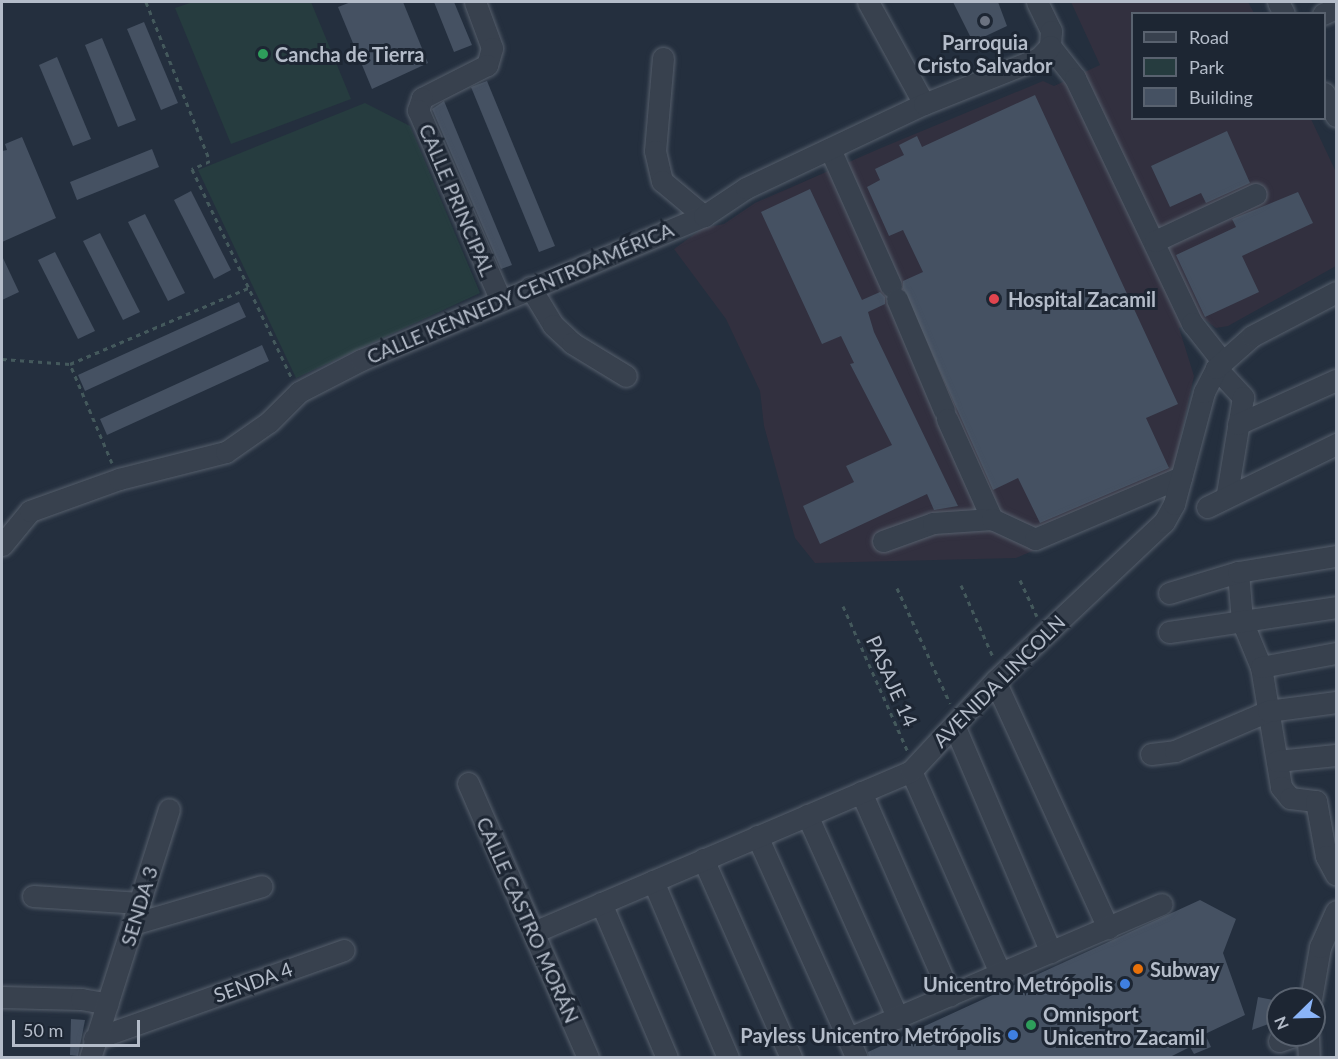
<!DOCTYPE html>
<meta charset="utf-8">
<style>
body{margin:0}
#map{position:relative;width:1338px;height:1059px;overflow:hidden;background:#242f3e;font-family:Lato,sans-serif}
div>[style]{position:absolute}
.medical>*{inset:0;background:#32303f}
.green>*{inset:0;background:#263c3f}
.building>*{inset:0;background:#455162}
.path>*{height:3px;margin-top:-1.5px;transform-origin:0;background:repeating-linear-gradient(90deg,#44595c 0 4.5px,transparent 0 9px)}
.roads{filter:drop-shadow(0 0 2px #565f6c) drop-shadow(0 0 2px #565f6c)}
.minor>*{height:21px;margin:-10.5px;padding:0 10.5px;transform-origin:10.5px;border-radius:10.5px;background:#38414e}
.dots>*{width:16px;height:16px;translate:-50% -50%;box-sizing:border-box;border:3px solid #1d2633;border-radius:50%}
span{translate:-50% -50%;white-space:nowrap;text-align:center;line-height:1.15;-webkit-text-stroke:6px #1d2633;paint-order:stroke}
.poi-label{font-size:20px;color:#b4bcc9;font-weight:700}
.left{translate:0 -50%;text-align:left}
.right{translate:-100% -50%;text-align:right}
.street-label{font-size:20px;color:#b4bcc9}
.frame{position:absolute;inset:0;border:3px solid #b4bcc9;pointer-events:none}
.legend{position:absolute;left:1131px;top:12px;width:195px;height:108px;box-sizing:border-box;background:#1d2633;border:2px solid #59626f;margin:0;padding:8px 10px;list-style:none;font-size:18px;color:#b4bcc9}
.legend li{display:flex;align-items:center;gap:12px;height:30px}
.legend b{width:30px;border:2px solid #59626f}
.north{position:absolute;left:1266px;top:987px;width:60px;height:60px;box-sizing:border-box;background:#1d2633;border:2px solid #59626f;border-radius:50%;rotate:247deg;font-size:16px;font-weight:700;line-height:24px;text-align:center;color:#b4bcc9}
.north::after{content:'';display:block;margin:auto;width:21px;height:27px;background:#8ab4f8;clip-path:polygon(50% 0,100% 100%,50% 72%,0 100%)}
.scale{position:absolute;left:12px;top:1020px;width:128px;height:27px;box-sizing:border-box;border:3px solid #b4bcc9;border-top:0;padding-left:8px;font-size:18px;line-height:21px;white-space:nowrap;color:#b4bcc9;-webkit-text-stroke:4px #1d2633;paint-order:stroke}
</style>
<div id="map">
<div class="medical">
<i style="clip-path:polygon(1071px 2px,1248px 2px,1254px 13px,1132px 14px,1132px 118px,1311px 119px,1336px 172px,1336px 266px,1228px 326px,1216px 328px,1204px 319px,1179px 328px,1194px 376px,1173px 473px,1163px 495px,1016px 558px,815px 563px,795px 538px,764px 426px,760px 391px,726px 319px,674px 249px,703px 228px,724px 224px,755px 203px,881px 148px,1043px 81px,1054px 86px,1100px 65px)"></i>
</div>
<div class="green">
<i style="clip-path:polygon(193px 2px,311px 2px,351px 99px,231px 144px,175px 8px)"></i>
<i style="clip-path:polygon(365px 103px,410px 126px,480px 293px,296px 378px,198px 170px)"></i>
</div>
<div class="building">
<i style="clip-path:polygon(351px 2px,403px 2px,428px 63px,372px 89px,338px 7px)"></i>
<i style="clip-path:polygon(434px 2px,454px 2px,472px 45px,454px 52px)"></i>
<i style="clip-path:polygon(953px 2px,998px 2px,1007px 26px,973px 42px)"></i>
<i style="clip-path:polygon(144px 22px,178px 103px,161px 110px,127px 29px)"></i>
<i style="clip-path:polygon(102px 38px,136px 120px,118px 127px,85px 45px)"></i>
<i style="clip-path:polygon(57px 57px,91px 139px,73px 146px,39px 65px)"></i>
<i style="clip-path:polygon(487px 81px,555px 246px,539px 252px,471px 87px)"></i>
<i style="clip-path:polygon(1035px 95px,1178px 404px,1146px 418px,1169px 468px,1040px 523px,1018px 478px,993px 490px,903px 288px,903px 281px,923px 272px,903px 230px,889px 236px,867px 187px,880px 180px,875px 169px,904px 155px,899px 145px,917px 136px,922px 147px)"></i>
<i style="clip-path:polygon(444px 101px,512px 265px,501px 269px,432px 109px)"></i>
<i style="clip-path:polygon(1227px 131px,1250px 183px,1206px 203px,1201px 193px,1170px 207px,1151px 166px)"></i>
<i style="clip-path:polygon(22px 137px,56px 218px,2px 242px,2px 151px,7px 150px,5px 144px)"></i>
<i style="clip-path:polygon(152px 149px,159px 167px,77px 200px,70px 182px)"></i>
<i style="clip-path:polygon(810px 189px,862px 300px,880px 292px,885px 297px,885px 304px,868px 312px,874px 332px,958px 506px,934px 510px,927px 494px,820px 544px,803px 506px,854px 482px,846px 466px,892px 445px,850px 364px,854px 363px,841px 336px,822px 344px,761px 212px)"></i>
<i style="clip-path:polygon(191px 191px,231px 270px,214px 279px,174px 200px)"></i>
<i style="clip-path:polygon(1298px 192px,1313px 223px,1242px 256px,1259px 292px,1205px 317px,1176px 255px,1236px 227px,1232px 219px)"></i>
<i style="clip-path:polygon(145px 214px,185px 293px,168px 301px,128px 222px)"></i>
<i style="clip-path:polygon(100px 233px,140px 312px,123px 320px,83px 241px)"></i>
<i style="clip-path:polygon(55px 252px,95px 331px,78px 339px,38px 260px)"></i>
<i style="clip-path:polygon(2px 256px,19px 292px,2px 300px)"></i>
<i style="clip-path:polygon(239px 302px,246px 317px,85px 391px,78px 375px)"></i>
<i style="clip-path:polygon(262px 345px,269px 361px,107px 435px,100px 419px)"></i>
<i style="clip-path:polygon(1200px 900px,1236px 919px,1223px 953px,1245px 1015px,1205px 1034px,1211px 1047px,1194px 1054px,1190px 1047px,1168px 1058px,869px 1058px,868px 1052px)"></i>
<i style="clip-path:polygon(1258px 997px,1278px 1001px,1278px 1016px,1277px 1021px,1252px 1030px)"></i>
<i style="clip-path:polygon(71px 1019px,85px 1020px,78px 1056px,70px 1055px)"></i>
</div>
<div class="path">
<i style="left:146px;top:2px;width:171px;rotate:68.1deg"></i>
<i style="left:210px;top:161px;width:20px;rotate:156deg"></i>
<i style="left:192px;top:169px;width:230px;rotate:64.5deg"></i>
<i style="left:2px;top:359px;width:68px;rotate:4.2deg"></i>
<i style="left:112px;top:463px;width:108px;rotate:-113deg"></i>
<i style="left:70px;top:364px;width:194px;rotate:-23.1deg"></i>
<i style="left:1020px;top:580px;width:40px;rotate:65deg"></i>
<i style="left:961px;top:585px;width:79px;rotate:66deg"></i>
<i style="left:897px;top:588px;width:127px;rotate:65.3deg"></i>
<i style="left:843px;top:606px;width:158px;rotate:66deg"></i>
</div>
<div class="roads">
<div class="minor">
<i style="left:475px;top:2px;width:49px;rotate:69.7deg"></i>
<i style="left:492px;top:48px;width:18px;rotate:106deg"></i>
<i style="left:487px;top:65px;width:73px;rotate:153.1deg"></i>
<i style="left:422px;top:98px;width:13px;rotate:108deg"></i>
<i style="left:418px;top:110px;width:206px;rotate:66.5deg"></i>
<i style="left:868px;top:2px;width:116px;rotate:61.2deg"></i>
<i style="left:1037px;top:2px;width:32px;rotate:64deg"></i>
<i style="left:1051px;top:31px;width:15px;rotate:94deg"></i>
<i style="left:1050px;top:46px;width:41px;rotate:52deg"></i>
<i style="left:1075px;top:78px;width:272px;rotate:64.5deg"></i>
<i style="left:1192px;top:323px;width:48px;rotate:51.7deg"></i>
<i style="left:1278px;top:2px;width:13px;rotate:63deg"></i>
<i style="left:1323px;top:14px;width:14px;rotate:-25deg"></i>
<i style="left:663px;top:58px;width:93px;rotate:94.9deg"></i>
<i style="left:655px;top:151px;width:31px;rotate:77deg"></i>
<i style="left:662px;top:181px;width:55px;rotate:39.8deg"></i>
<i style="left:1324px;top:93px;width:26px;rotate:62deg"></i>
<i style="left:830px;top:149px;width:150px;rotate:66deg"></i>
<i style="left:1155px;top:241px;width:111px;rotate:-25deg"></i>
<i style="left:530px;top:287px;width:44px;rotate:58.8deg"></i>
<i style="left:553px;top:325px;width:26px;rotate:43deg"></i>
<i style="left:572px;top:343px;width:63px;rotate:31.4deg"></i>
<i style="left:897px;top:299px;width:121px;rotate:67.1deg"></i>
<i style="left:1216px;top:368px;width:40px;rotate:47deg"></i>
<i style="left:1243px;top:397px;width:98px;rotate:99.4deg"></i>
<i style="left:947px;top:419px;width:110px;rotate:65.8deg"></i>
<i style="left:1238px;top:424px;width:107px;rotate:-24.2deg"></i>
<i style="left:1207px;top:507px;width:144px;rotate:-26deg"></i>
<i style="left:883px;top:541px;width:53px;rotate:-19.8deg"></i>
<i style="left:933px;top:523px;width:59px;rotate:-3.9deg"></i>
<i style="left:992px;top:519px;width:47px;rotate:24.9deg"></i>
<i style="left:1035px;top:539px;width:159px;rotate:-23deg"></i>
<i style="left:2px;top:545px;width:44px;rotate:-50.5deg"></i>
<i style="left:30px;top:511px;width:95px;rotate:-19.8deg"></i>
<i style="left:119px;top:479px;width:110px;rotate:-14.2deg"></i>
<i style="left:226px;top:452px;width:52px;rotate:-34.9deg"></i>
<i style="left:269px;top:422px;width:42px;rotate:-45deg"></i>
<i style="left:299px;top:392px;width:70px;rotate:-27.3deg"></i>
<i style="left:361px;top:360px;width:372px;rotate:-22.8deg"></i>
<i style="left:704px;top:216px;width:50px;rotate:-33.7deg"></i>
<i style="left:746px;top:188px;width:197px;rotate:-25.3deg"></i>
<i style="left:924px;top:104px;width:124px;rotate:-21.8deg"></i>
<i style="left:1039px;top:58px;width:16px;rotate:-47deg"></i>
<i style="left:1238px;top:572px;width:49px;rotate:85.3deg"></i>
<i style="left:1242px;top:621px;width:50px;rotate:67.6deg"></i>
<i style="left:1261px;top:667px;width:122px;rotate:80.5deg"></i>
<i style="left:1281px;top:787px;width:14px;rotate:51deg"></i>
<i style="left:1290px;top:798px;width:26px;rotate:7deg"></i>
<i style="left:1316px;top:801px;width:56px;rotate:79.7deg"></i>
<i style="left:1326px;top:856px;width:21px;rotate:62deg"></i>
<i style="left:1169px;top:593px;width:72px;rotate:-16.9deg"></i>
<i style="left:1238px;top:572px;width:99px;rotate:-9.3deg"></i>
<i style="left:1169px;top:632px;width:169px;rotate:-8.5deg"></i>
<i style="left:1261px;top:667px;width:76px;rotate:-10.6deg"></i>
<i style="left:995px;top:681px;width:272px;rotate:65.4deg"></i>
<i style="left:954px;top:725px;width:247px;rotate:66.9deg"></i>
<i style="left:1151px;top:754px;width:24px;rotate:-7deg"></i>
<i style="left:1175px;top:751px;width:101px;rotate:-23.3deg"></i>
<i style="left:1268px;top:711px;width:69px;rotate:-7.5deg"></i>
<i style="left:1277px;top:761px;width:59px;rotate:-5.8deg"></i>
<i style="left:911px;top:771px;width:223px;rotate:66.2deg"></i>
<i style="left:468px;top:783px;width:300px;rotate:66.4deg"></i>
<i style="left:861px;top:792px;width:222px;rotate:66.3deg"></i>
<i style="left:807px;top:815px;width:222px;rotate:65.9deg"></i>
<i style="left:757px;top:836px;width:243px;rotate:65.8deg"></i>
<i style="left:703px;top:859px;width:218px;rotate:66.1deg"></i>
<i style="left:653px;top:881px;width:192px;rotate:67deg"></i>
<i style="left:33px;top:896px;width:107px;rotate:3.7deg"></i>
<i style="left:601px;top:903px;width:168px;rotate:66.9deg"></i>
<i style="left:133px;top:924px;width:134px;rotate:-16.4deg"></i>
<i style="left:534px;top:932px;width:410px;rotate:-23.1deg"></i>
<i style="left:911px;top:771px;width:123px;rotate:-47deg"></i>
<i style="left:995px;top:681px;width:232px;rotate:-43.3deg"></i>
<i style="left:1164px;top:522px;width:21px;rotate:-61deg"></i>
<i style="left:1174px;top:504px;width:116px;rotate:-75deg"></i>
<i style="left:1204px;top:392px;width:27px;rotate:-63deg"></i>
<i style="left:1216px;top:368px;width:48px;rotate:-41.6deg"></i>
<i style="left:1252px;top:336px;width:95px;rotate:-27.6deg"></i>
<i style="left:2px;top:997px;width:79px;rotate:1.5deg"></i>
<i style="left:81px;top:999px;width:27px;rotate:10deg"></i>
<i style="left:1311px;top:999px;width:53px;rotate:-80.2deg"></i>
<i style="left:1320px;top:947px;width:39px;rotate:-66deg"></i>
<i style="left:1308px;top:1035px;width:23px;rotate:88deg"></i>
<i style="left:849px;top:1038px;width:340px;rotate:-23.2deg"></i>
<i style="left:94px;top:1039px;width:265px;rotate:-19.6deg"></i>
<i style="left:1279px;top:1041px;width:18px;rotate:-19deg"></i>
<i style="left:90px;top:1058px;width:261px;rotate:-72.4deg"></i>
</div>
</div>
<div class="dots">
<i style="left:985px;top:21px;background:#6b7280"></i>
<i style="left:263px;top:54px;background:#2e9e5b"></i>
<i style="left:994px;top:299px;background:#e0444e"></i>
<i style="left:1138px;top:969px;background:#e8710a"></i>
<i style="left:1125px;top:984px;background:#3f7fe0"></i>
<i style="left:1031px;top:1025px;background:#2e9e5b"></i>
<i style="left:1013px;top:1035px;background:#3f7fe0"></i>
</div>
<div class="poi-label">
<span style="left:985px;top:54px">Parroquia<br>Cristo Salvador</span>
<span class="left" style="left:275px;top:54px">Cancha de Tierra</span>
<span class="left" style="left:1008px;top:299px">Hospital Zacamil</span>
<span class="left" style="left:1150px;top:969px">Subway</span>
<span class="right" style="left:1113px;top:984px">Unicentro Metrópolis</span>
<span class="left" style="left:1043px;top:1026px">Omnisport<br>Unicentro Zacamil</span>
<span class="right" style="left:1001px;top:1035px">Payless Unicentro Metrópolis</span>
</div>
<div class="street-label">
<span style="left:457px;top:200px;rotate:67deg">CALLE PRINCIPAL</span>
<span style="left:520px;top:293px;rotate:-23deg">CALLE KENNEDY CENTROAMÉRICA</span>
<span style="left:892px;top:681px;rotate:66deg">PASAJE 14</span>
<span style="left:999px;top:681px;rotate:-45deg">AVENIDA LINCOLN</span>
<span style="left:139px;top:906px;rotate:-73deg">SENDA 3</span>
<span style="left:528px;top:920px;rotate:66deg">CALLE CASTRO MORÁN</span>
<span style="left:253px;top:982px;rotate:-20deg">SENDA 4</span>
</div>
<div class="frame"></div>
<ul class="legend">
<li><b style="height:8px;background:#38414e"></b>Road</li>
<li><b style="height:16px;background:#263c3f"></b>Park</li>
<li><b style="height:16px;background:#455162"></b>Building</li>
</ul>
<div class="north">N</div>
<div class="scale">50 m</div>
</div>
